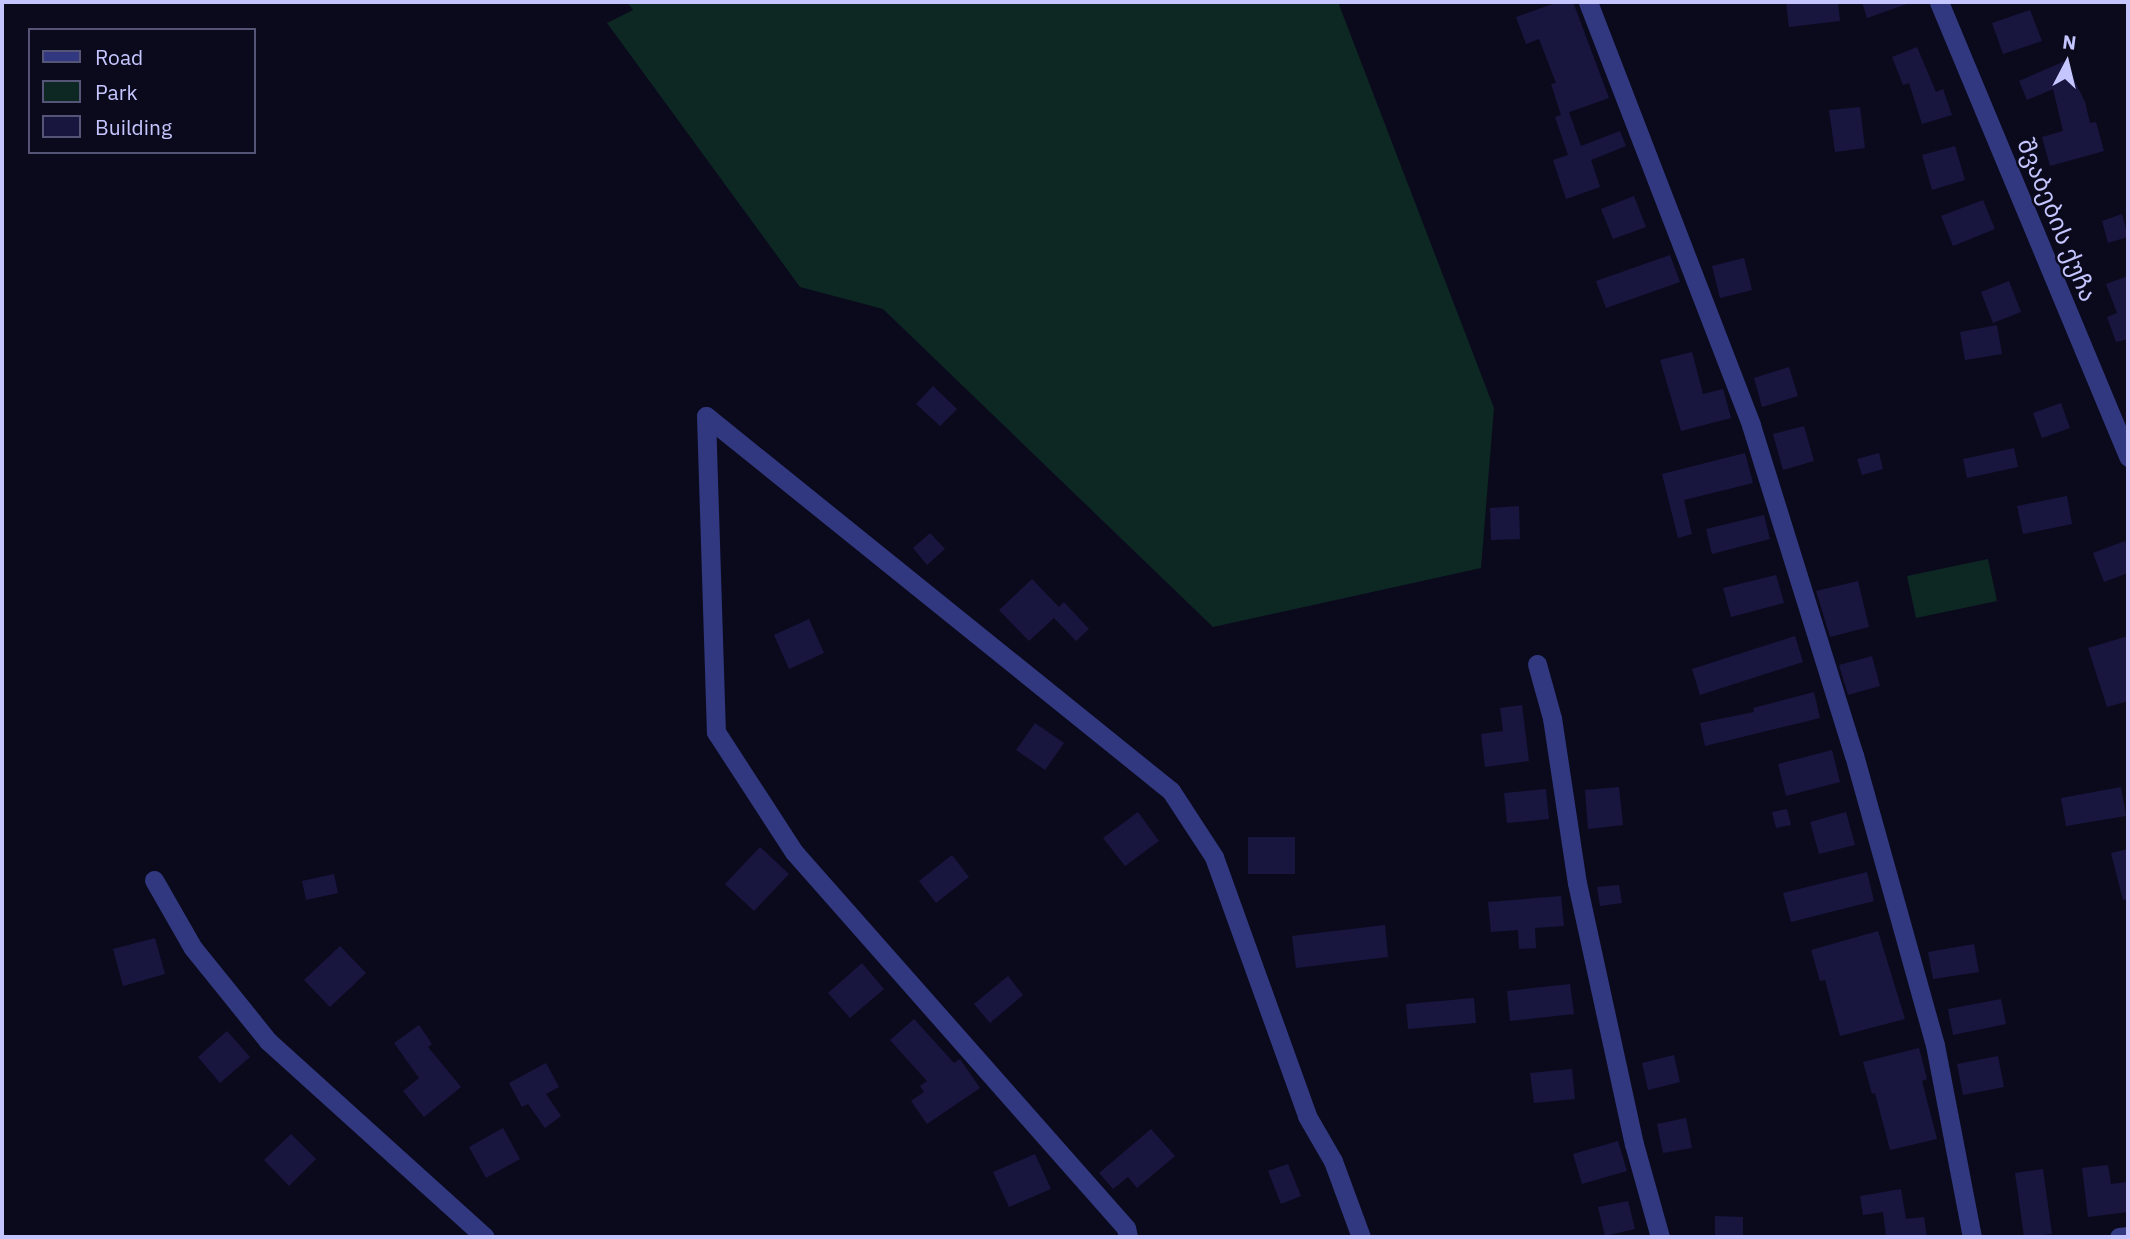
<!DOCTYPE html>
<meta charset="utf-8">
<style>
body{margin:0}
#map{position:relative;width:2130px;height:1239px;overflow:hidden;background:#0b0a1d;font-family:"IBM Plex Sans","Noto Sans Georgian",sans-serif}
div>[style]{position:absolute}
.green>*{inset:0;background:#0d2723}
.building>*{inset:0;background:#18153f}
.minor>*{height:19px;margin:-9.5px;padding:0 9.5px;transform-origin:9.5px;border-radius:9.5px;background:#31387f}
span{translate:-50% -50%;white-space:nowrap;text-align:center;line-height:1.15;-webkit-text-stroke:5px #0b0a1d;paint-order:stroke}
.street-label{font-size:24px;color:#c5c6ff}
.frame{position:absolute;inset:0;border:4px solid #c5c6ff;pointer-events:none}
.legend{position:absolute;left:28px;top:28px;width:228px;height:126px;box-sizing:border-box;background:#0b0a1d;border:2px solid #557;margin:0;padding:9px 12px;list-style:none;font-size:21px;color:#c5c6ff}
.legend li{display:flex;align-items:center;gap:14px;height:35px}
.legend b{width:35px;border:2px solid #557}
.north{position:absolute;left:2032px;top:28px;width:70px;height:70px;-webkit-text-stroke:5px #0b0a1d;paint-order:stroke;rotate:7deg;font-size:19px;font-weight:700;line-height:28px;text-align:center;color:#c5c6ff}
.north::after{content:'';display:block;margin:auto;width:24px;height:32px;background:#c5c6ff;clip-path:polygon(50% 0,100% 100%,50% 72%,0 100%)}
</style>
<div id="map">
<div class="green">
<i style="clip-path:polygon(627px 2px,1338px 2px,1494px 408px,1481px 568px,1213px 627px,883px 309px,800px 287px,607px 23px,633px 10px)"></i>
<i style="clip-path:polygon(1988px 559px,1997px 601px,1916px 618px,1907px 576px)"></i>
</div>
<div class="building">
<i style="clip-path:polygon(1558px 2px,1573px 2px,1609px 98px,1561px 115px,1569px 112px,1581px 146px,1620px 131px,1626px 146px,1591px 160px,1600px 187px,1566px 199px,1553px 160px,1568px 155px,1555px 117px,1561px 115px,1551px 84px,1556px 83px,1539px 39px,1526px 44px,1516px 17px)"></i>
<i style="clip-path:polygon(1786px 2px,1838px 2px,1840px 21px,1789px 27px)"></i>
<i style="clip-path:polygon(1862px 2px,1907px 2px,1907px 4px,1867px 18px)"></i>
<i style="clip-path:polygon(2030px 10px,2042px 41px,2003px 54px,1992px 23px)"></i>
<i style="clip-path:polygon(1917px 47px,1936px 92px,1943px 89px,1952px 115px,1922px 124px,1909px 83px,1903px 85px,1892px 57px)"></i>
<i style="clip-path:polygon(2065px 61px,2085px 102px,2090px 123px,2096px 122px,2104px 151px,2050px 166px,2042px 137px,2063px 131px,2053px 89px,2027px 100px,2019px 81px)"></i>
<i style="clip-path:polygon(1860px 107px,1865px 148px,1835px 152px,1829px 110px)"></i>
<i style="clip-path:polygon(1955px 146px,1965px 180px,1932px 190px,1922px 155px)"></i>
<i style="clip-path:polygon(1634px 196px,1646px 227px,1613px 239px,1601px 209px)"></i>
<i style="clip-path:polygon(1983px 200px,1995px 229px,1953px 246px,1941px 216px)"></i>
<i style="clip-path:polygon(2122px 214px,2128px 237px,2108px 243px,2102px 221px)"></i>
<i style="clip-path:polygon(1670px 255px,1680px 282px,1606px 308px,1596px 281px)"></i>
<i style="clip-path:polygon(1744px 258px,1752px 290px,1720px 298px,1712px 266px)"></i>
<i style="clip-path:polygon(2128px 276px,2128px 339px,2116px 342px,2107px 317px,2117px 313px,2106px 284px)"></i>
<i style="clip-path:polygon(2009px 281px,2021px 312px,1993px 323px,1981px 292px)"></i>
<i style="clip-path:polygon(1997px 325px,2002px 354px,1965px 360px,1960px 332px)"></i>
<i style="clip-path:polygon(1692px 352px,1703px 394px,1723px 389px,1731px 418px,1681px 431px,1660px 360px)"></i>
<i style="clip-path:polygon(1789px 367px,1798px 396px,1762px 407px,1754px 378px)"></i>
<i style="clip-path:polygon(933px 386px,957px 409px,940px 426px,916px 404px)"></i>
<i style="clip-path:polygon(2061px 403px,2070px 428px,2042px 438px,2033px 413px)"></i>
<i style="clip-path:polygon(1804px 426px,1814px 461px,1783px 470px,1773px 434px)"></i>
<i style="clip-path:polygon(2014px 448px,2018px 467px,1967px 478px,1963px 459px)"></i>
<i style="clip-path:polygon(1745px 453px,1753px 483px,1684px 500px,1692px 534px,1678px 538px,1662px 474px)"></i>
<i style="clip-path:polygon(1879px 453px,1883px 469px,1862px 475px,1857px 459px)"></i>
<i style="clip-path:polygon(2067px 496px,2072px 524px,2023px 534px,2017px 506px)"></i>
<i style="clip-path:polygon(1519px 506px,1520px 539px,1491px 540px,1490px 508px)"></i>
<i style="clip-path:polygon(1764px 515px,1770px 539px,1712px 554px,1706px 529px)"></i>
<i style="clip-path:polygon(930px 533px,945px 549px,927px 565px,913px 548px)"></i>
<i style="clip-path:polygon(2125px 541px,2128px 550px,2128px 573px,2104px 582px,2093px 553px)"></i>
<i style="clip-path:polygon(1776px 575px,1784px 603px,1731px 617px,1723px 588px)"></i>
<i style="clip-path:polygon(1032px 579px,1059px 607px,1064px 602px,1089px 629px,1076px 641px,1054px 618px,1029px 641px,999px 610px)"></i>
<i style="clip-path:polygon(1858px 581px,1869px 627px,1830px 637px,1816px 591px)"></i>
<i style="clip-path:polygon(809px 619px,824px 653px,789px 669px,774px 635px)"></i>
<i style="clip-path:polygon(1795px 636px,1803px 662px,1700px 695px,1692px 669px)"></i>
<i style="clip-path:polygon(2128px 636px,2128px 701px,2107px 707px,2088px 648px)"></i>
<i style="clip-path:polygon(1872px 656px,1880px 686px,1848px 695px,1839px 665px)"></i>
<i style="clip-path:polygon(1814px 692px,1820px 718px,1705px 746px,1700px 723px,1754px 712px,1753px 708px)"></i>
<i style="clip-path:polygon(1522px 705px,1529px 761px,1485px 767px,1481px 734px,1503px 731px,1500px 708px)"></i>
<i style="clip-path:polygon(1035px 723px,1064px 743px,1045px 770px,1016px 750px)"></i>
<i style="clip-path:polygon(1832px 750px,1840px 782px,1786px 796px,1778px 764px)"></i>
<i style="clip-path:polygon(1619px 787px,1623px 825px,1588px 829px,1585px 790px)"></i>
<i style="clip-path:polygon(2121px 787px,2126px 816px,2066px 826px,2061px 798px)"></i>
<i style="clip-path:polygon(1546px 789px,1549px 819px,1507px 823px,1504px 793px)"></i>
<i style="clip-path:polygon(1787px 809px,1791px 825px,1776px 828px,1772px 812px)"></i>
<i style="clip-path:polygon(1138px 812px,1159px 841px,1125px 866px,1103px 838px)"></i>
<i style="clip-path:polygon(1846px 812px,1855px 845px,1819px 854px,1810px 822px)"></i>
<i style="clip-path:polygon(1248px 837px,1295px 837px,1295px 874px,1248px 874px)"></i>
<i style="clip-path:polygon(760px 847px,789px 874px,754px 911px,725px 884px)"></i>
<i style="clip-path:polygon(2128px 849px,2128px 899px,2123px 900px,2111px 853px)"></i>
<i style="clip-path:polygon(952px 855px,969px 877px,936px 903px,919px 881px)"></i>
<i style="clip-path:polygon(1867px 872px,1874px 901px,1791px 922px,1783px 893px)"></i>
<i style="clip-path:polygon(334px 874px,338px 893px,306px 900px,302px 881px)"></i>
<i style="clip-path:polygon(1619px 885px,1622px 903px,1600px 906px,1597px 887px)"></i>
<i style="clip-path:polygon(1561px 896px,1564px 926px,1535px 928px,1536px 948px,1519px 949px,1518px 930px,1491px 932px,1488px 902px)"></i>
<i style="clip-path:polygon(1385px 925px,1388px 957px,1296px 968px,1292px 936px)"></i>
<i style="clip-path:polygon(1878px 931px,1905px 1019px,1840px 1036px,1825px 980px,1820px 981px,1811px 950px)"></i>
<i style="clip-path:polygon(155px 938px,165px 974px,123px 986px,113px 949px)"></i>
<i style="clip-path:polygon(1974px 944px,1979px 972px,1933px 979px,1928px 952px)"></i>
<i style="clip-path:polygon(340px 946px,366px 973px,330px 1007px,304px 980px)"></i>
<i style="clip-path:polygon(862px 963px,884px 989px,850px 1018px,828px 993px)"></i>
<i style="clip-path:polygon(1008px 976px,1023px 995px,990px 1023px,974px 1004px)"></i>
<i style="clip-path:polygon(1570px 984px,1574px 1014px,1510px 1021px,1507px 991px)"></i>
<i style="clip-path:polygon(1474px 998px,1476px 1023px,1408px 1029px,1406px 1004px)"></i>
<i style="clip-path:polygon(2001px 999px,2006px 1024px,1953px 1035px,1948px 1009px)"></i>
<i style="clip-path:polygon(914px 1019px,954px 1063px,960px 1059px,980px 1088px,927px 1124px,911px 1101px,924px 1092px,920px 1086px,927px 1081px,890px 1040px)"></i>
<i style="clip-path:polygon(419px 1025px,432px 1044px,428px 1047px,461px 1087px,424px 1117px,403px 1091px,419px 1078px,394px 1043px)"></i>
<i style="clip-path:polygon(227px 1031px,250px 1057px,220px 1083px,198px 1057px)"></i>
<i style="clip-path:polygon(1919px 1048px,1927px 1079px,1922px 1081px,1937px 1139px,1890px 1150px,1875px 1093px,1872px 1094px,1863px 1062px)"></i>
<i style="clip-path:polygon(1674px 1055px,1680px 1082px,1648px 1090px,1642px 1063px)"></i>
<i style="clip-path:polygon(1998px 1056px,2004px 1087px,1963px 1095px,1957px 1064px)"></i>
<i style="clip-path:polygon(546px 1063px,559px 1087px,546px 1094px,561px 1116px,545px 1128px,528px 1104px,522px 1107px,509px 1083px)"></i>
<i style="clip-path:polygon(1572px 1069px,1575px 1099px,1534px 1103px,1530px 1073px)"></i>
<i style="clip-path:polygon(1686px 1118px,1692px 1148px,1663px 1153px,1657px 1124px)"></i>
<i style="clip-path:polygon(503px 1128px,520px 1159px,486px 1178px,469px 1147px)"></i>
<i style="clip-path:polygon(1151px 1129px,1175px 1156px,1137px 1188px,1128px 1177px,1113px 1189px,1099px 1173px)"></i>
<i style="clip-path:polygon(291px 1134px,316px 1159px,289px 1186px,264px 1160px)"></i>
<i style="clip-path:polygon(1618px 1141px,1627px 1171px,1582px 1184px,1573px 1154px)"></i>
<i style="clip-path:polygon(1035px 1154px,1051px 1189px,1009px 1207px,993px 1172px)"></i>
<i style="clip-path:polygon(1288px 1164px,1301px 1196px,1281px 1204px,1268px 1171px)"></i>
<i style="clip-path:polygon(2108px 1165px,2111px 1184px,2128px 1182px,2128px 1212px,2088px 1217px,2082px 1168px)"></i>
<i style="clip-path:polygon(2043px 1169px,2052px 1234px,2024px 1237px,2015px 1173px)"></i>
<i style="clip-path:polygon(1901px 1189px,1906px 1219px,1924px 1217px,1927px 1237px,1886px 1237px,1883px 1212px,1863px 1215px,1860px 1196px)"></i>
<i style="clip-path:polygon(1628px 1201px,1635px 1229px,1605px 1236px,1598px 1207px)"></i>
<i style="clip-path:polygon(1715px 1216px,1743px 1217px,1743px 1237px,1715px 1237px)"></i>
</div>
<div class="minor">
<i style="left:1588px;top:2px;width:453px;rotate:68.9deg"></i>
<i style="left:1751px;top:425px;width:346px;rotate:72.7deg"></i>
<i style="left:1854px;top:755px;width:301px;rotate:74.4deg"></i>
<i style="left:1935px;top:1045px;width:196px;rotate:79.1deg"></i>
<i style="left:1939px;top:2px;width:493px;rotate:67.4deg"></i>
<i style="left:706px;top:416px;width:597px;rotate:38.88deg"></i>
<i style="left:1171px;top:791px;width:79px;rotate:56.9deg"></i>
<i style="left:1214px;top:857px;width:275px;rotate:70.2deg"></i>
<i style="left:1307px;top:1116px;width:52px;rotate:60deg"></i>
<i style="left:1333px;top:1161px;width:81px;rotate:69.8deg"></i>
<i style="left:706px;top:416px;width:316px;rotate:88.2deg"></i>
<i style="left:716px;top:732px;width:143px;rotate:57deg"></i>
<i style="left:794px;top:852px;width:502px;rotate:48.56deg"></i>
<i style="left:1126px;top:1228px;width:9px;rotate:77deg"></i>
<i style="left:1537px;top:664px;width:56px;rotate:74.5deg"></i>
<i style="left:1552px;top:718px;width:167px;rotate:81.4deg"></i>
<i style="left:1577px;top:883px;width:267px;rotate:77.7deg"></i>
<i style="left:1634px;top:1144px;width:97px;rotate:74.4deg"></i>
<i style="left:154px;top:880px;width:78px;rotate:60.2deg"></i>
<i style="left:193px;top:948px;width:119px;rotate:51.1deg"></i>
<i style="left:268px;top:1041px;width:292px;rotate:42.1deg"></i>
<i style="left:2119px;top:1237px;width:9px;rotate:-6deg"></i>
</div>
<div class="street-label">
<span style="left:2057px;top:220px;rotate:68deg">შვაბების ქუჩა</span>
</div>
<div class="frame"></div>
<ul class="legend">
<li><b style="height:9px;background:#31387f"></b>Road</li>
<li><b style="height:19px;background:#0d2723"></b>Park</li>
<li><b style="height:19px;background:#18153f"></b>Building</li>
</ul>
<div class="north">N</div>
</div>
